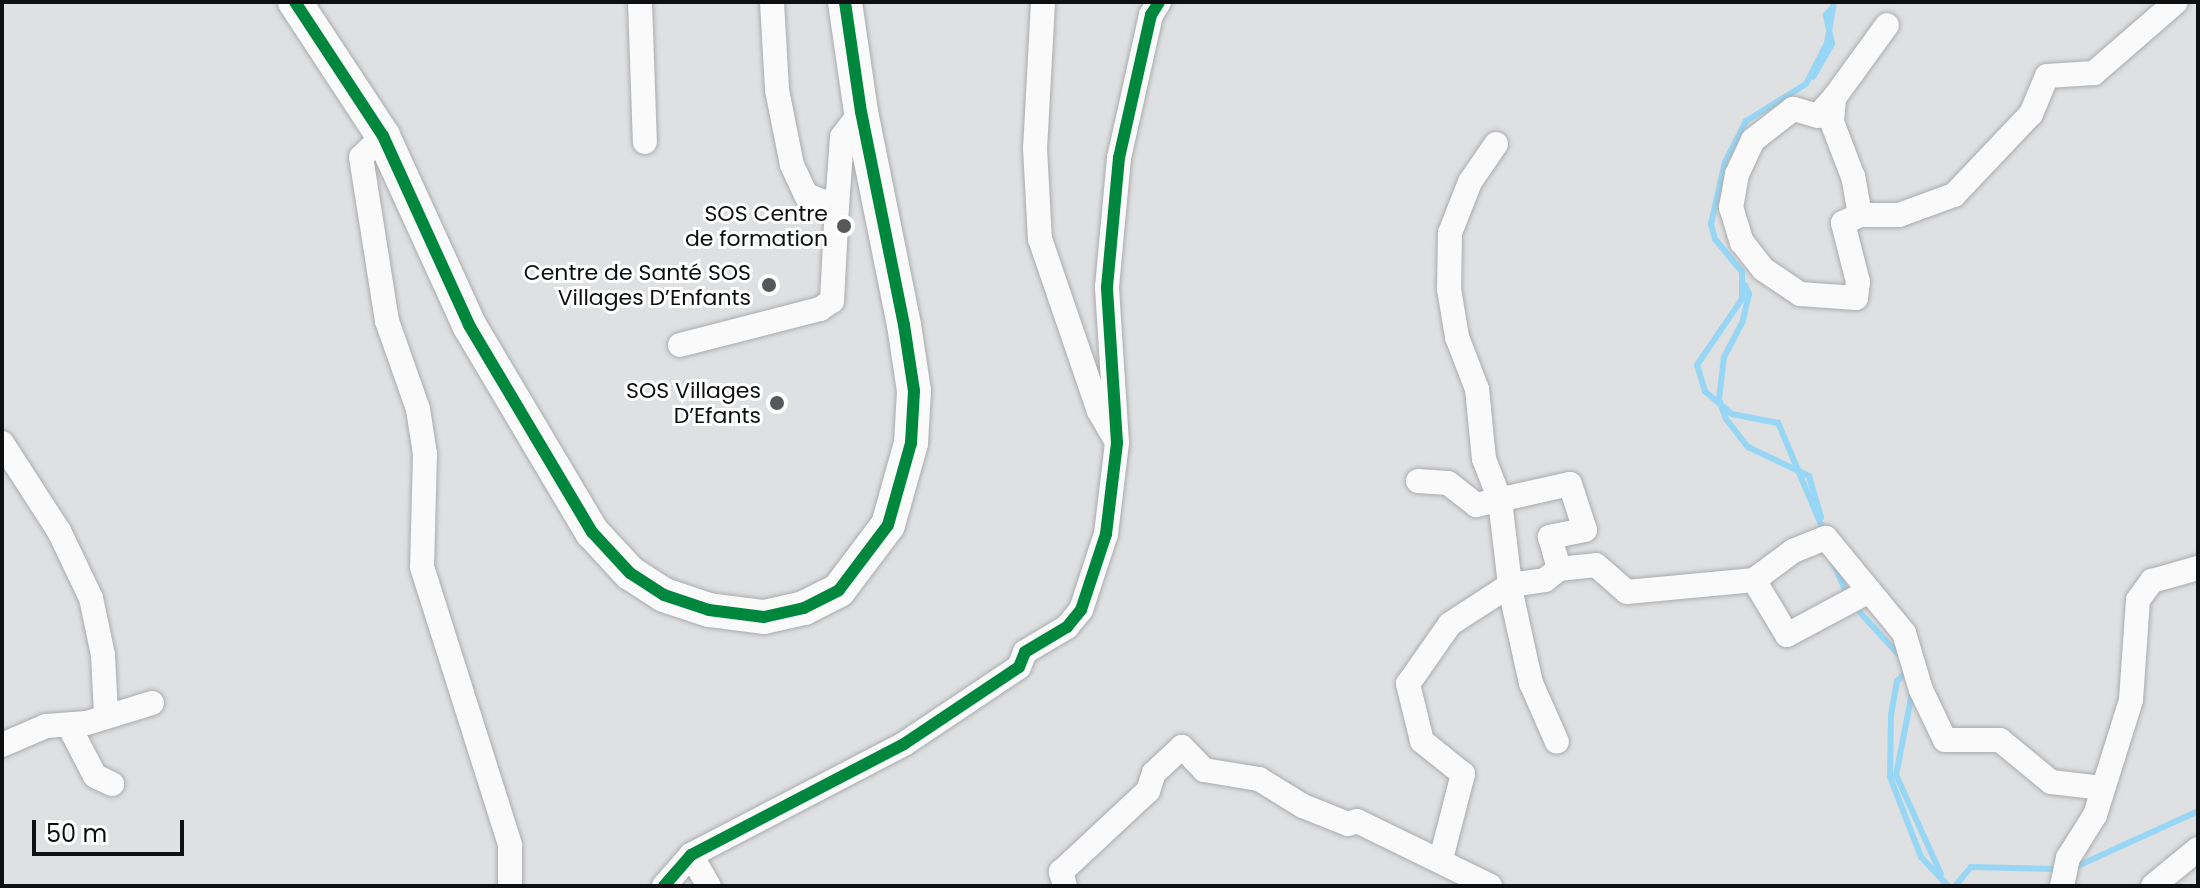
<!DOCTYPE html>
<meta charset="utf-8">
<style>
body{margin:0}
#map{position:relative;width:2200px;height:888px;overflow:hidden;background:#dee0e2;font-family:Poppins,sans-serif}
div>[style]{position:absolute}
.stream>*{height:6px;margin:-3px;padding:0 3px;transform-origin:3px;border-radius:3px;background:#97d6f5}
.roads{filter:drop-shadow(0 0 2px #aaabad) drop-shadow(0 0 2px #aaabad)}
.street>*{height:24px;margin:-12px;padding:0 12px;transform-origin:12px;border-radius:12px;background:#fafafb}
.secondary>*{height:34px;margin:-17px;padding:0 17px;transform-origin:17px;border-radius:17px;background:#fafafb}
.cycleway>*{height:12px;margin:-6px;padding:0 6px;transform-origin:6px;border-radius:6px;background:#00873e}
.dots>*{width:22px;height:22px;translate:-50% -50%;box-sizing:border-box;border:4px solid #fff;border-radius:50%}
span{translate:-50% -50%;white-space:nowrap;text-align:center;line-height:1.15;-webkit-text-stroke:6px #fff;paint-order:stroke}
.poi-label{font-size:22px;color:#0e0f10}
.right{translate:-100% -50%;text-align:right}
.frame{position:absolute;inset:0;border:4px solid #0e0f10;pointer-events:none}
.scale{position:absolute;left:32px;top:820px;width:152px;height:36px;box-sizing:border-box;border:4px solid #0e0f10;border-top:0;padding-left:10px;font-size:24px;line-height:28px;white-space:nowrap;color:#0e0f10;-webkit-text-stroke:6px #fff;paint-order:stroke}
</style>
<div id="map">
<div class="stream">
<i style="left:1813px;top:77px;width:38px;rotate:-60deg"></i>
<i style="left:1832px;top:44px;width:30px;rotate:-102deg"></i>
<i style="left:1826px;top:15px;width:9px;rotate:-49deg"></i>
<i style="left:1745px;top:285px;width:10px;rotate:66deg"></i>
<i style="left:1749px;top:294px;width:28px;rotate:103deg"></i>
<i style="left:1743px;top:321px;width:41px;rotate:117.8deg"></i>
<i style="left:1724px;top:357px;width:42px;rotate:96.8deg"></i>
<i style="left:1719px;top:399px;width:21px;rotate:71deg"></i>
<i style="left:1726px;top:419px;width:36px;rotate:52deg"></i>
<i style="left:1748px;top:447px;width:68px;rotate:25.4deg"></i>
<i style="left:1809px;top:476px;width:43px;rotate:73.7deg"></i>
<i style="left:1825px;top:534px;width:121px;rotate:-112.9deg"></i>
<i style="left:1778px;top:423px;width:47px;rotate:-168.9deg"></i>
<i style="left:1732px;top:414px;width:35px;rotate:-140deg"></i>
<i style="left:1705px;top:391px;width:27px;rotate:-107deg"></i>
<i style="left:1697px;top:365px;width:80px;rotate:-55.7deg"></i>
<i style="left:1742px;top:299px;width:27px;rotate:-90deg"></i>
<i style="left:1742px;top:272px;width:43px;rotate:-129.3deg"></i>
<i style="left:1715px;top:239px;width:16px;rotate:-105deg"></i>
<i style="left:1711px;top:224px;width:64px;rotate:-77.3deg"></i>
<i style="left:1725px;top:162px;width:46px;rotate:-62.9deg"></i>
<i style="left:1746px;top:121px;width:70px;rotate:-31.7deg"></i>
<i style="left:1806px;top:84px;width:46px;rotate:-62.9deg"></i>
<i style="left:1827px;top:43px;width:42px;rotate:-80.3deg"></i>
<i style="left:1834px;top:564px;width:33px;rotate:67deg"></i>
<i style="left:1855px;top:607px;width:64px;rotate:47.5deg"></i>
<i style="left:1907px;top:671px;width:14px;rotate:135deg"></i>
<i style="left:1897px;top:681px;width:35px;rotate:100deg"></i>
<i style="left:1891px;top:715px;width:62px;rotate:90.9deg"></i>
<i style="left:1890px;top:777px;width:86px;rotate:68.8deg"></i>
<i style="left:1921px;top:857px;width:40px;rotate:47deg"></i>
<i style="left:1912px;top:693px;width:84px;rotate:101deg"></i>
<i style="left:1896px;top:775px;width:109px;rotate:65.6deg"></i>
<i style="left:2071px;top:869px;width:140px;rotate:-24.5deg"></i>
<i style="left:1955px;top:886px;width:25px;rotate:-50deg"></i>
<i style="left:1971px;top:867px;width:89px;rotate:1.3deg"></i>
</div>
<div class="roads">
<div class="street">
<i style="left:640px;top:2px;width:140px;rotate:88deg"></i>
<i style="left:772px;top:2px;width:88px;rotate:86.7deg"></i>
<i style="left:777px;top:90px;width:76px;rotate:78.7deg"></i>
<i style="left:792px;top:165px;width:33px;rotate:65deg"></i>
<i style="left:806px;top:195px;width:33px;rotate:21deg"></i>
<i style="left:837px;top:207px;width:70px;rotate:-85.9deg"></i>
<i style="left:842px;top:137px;width:31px;rotate:-53deg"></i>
<i style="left:1043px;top:2px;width:146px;rotate:93.1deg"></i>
<i style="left:1035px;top:148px;width:91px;rotate:86.9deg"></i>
<i style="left:1040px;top:239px;width:182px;rotate:71.1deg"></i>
<i style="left:1099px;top:411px;width:34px;rotate:60deg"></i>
<i style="left:1834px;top:98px;width:24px;rotate:132deg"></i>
<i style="left:1818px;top:116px;width:26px;rotate:-164deg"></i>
<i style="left:1793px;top:109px;width:51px;rotate:142.2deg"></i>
<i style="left:1753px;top:140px;width:38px;rotate:115deg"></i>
<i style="left:1737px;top:174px;width:34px;rotate:100deg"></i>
<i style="left:1731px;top:207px;width:37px;rotate:73deg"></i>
<i style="left:1742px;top:242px;width:34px;rotate:52deg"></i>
<i style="left:1763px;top:269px;width:45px;rotate:34deg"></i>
<i style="left:1800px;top:294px;width:56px;rotate:4.1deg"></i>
<i style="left:1856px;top:298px;width:16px;rotate:-83deg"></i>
<i style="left:1858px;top:282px;width:61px;rotate:-104.3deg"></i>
<i style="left:1843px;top:223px;width:19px;rotate:-25deg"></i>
<i style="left:1860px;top:215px;width:39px"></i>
<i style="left:1899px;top:215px;width:59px;rotate:-20deg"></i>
<i style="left:1954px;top:195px;width:112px;rotate:-46.5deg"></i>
<i style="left:2031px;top:114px;width:41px;rotate:-67.2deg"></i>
<i style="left:2047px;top:76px;width:47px;rotate:-3.7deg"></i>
<i style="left:2094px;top:73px;width:108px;rotate:-40.9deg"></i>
<i style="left:383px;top:136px;width:30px;rotate:136deg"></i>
<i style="left:361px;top:157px;width:166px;rotate:81deg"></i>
<i style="left:387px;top:321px;width:93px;rotate:70.6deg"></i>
<i style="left:418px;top:409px;width:46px;rotate:81.2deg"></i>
<i style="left:425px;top:454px;width:113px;rotate:91.5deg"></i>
<i style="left:422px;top:567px;width:292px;rotate:72.4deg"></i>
<i style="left:510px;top:845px;width:41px;rotate:90deg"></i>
<i style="left:1496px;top:144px;width:46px;rotate:124.4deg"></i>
<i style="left:1470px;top:182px;width:55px;rotate:111.4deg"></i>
<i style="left:1450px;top:233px;width:56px;rotate:91deg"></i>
<i style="left:1449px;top:289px;width:49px;rotate:80.5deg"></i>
<i style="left:1457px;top:337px;width:56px;rotate:69deg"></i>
<i style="left:1477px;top:389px;width:70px;rotate:84.3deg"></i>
<i style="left:1484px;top:459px;width:44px;rotate:68.7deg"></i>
<i style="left:1500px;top:500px;width:94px;rotate:83.3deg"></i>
<i style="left:1511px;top:593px;width:92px;rotate:77.5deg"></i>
<i style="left:1531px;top:683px;width:64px;rotate:66.2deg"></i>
<i style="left:1860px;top:215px;width:39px;rotate:-100deg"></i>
<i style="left:1853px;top:177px;width:59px;rotate:-110.9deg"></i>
<i style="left:1832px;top:122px;width:24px;rotate:-85deg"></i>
<i style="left:1834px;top:98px;width:90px;rotate:-54deg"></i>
<i style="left:680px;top:345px;width:145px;rotate:-14.4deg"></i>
<i style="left:820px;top:309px;width:14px;rotate:-34deg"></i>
<i style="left:832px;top:301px;width:94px;rotate:-87deg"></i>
<i style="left:2px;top:443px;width:105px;rotate:57.1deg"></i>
<i style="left:59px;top:531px;width:74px;rotate:64.5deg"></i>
<i style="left:91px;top:598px;width:58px;rotate:78.1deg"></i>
<i style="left:103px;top:655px;width:60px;rotate:87.1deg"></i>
<i style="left:1418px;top:481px;width:30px;rotate:4deg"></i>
<i style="left:1448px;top:483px;width:36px;rotate:38deg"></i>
<i style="left:1476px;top:505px;width:96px;rotate:-12.6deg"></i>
<i style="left:1570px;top:484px;width:48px;rotate:71.9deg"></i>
<i style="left:1585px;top:530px;width:36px;rotate:169deg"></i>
<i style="left:1550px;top:537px;width:33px;rotate:74deg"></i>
<i style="left:1559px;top:569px;width:37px;rotate:-6deg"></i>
<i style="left:1596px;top:565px;width:41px;rotate:41.1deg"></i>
<i style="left:1627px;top:592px;width:128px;rotate:-5.4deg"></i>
<i style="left:1754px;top:580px;width:64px;rotate:59deg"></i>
<i style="left:1787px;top:635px;width:93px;rotate:-28.2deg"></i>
<i style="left:1754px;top:580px;width:49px;rotate:-36.6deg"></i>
<i style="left:1793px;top:551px;width:35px;rotate:-22deg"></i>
<i style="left:1826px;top:538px;width:123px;rotate:50.6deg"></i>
<i style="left:1904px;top:633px;width:59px;rotate:73.4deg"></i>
<i style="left:1921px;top:690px;width:55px;rotate:64.4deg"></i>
<i style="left:1945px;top:740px;width:55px"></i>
<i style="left:2000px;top:740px;width:66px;rotate:39.5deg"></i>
<i style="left:2051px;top:782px;width:51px;rotate:6.7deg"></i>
<i style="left:69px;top:726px;width:56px;rotate:62.5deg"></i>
<i style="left:95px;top:776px;width:19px;rotate:25deg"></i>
<i style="left:2px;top:745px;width:48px;rotate:-23.4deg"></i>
<i style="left:46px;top:726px;width:41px;rotate:-4.2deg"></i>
<i style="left:87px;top:723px;width:68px;rotate:-17.1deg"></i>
<i style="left:691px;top:855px;width:36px;rotate:60deg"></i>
<i style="left:1441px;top:859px;width:88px;rotate:-75.5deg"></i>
<i style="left:1463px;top:774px;width:53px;rotate:-141.2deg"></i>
<i style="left:1422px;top:741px;width:59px;rotate:-103.8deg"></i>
<i style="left:1408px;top:684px;width:73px;rotate:-55deg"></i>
<i style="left:1450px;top:624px;width:72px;rotate:-33deg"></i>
<i style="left:1510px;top:585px;width:35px;rotate:-8deg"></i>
<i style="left:1545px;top:580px;width:18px;rotate:-38deg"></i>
<i style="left:664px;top:886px;width:41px;rotate:-48.9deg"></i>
<i style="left:691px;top:855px;width:240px;rotate:-27.5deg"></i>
<i style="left:904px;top:744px;width:138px;rotate:-33.8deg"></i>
<i style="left:1019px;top:667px;width:16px;rotate:-68deg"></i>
<i style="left:1025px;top:652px;width:49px;rotate:-30.8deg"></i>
<i style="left:1067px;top:627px;width:22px;rotate:-51deg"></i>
<i style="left:1081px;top:610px;width:80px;rotate:-71.8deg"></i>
<i style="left:1106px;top:534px;width:92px;rotate:-83.1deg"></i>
<i style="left:1117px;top:443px;width:156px;rotate:-93.7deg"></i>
<i style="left:1107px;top:287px;width:130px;rotate:-84.7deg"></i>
<i style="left:1119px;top:158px;width:147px;rotate:-77.4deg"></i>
<i style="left:1151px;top:15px;width:15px;rotate:-58deg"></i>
<i style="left:1065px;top:886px;width:15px;rotate:-106deg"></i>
<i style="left:1061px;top:872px;width:119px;rotate:-43deg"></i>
<i style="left:1148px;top:791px;width:19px;rotate:-72deg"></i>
<i style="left:1154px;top:773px;width:38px;rotate:-43deg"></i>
<i style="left:1182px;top:747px;width:32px;rotate:46deg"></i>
<i style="left:1204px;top:770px;width:56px;rotate:9.3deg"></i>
<i style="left:1259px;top:779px;width:52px;rotate:31.5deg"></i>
<i style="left:1303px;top:806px;width:48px;rotate:21.8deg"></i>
<i style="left:1348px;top:824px;width:9px;rotate:-18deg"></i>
<i style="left:1357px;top:821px;width:148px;rotate:26deg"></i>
<i style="left:2062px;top:886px;width:29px;rotate:-78deg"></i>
<i style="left:2068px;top:858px;width:51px;rotate:-57.9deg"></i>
<i style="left:2095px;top:815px;width:121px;rotate:-72.6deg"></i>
<i style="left:2131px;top:700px;width:100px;rotate:-86deg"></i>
<i style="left:2138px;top:600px;width:24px;rotate:-54deg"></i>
<i style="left:2152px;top:581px;width:48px;rotate:-15.8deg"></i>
<i style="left:2153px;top:886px;width:58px;rotate:-39.4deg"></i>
</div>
<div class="secondary">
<i style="left:295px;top:2px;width:160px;rotate:56.7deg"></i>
<i style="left:383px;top:136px;width:208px;rotate:65.5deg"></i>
<i style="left:469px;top:325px;width:241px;rotate:59.3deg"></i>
<i style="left:592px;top:532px;width:56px;rotate:47.2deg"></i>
<i style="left:630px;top:573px;width:40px;rotate:32.9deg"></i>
<i style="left:664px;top:595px;width:47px;rotate:18.4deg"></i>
<i style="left:709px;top:610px;width:55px;rotate:7.3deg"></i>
<i style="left:764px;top:617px;width:41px;rotate:-12.7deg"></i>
<i style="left:804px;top:608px;width:39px;rotate:-27deg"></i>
<i style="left:839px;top:590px;width:81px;rotate:-53deg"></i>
<i style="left:888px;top:525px;width:85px;rotate:-74.3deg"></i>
<i style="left:911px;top:443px;width:52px;rotate:-86.7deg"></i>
<i style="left:914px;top:391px;width:67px;rotate:-98.6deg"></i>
<i style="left:904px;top:325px;width:217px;rotate:-101.4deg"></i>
<i style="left:861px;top:112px;width:111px;rotate:-98.3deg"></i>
</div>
</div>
<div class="cycleway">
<i style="left:295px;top:2px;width:160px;rotate:56.7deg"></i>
<i style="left:383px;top:136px;width:208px;rotate:65.5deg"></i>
<i style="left:469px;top:325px;width:241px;rotate:59.3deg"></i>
<i style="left:592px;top:532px;width:56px;rotate:47.2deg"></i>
<i style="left:630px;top:573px;width:40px;rotate:32.9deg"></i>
<i style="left:664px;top:595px;width:47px;rotate:18.4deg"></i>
<i style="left:709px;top:610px;width:55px;rotate:7.3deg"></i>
<i style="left:764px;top:617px;width:41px;rotate:-12.7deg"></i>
<i style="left:804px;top:608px;width:39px;rotate:-27deg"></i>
<i style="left:839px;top:590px;width:81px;rotate:-53deg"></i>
<i style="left:888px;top:525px;width:85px;rotate:-74.3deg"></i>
<i style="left:911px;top:443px;width:52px;rotate:-86.7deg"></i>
<i style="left:914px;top:391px;width:67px;rotate:-98.6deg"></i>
<i style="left:904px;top:325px;width:217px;rotate:-101.4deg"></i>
<i style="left:861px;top:112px;width:111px;rotate:-98.3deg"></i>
<i style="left:664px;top:886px;width:41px;rotate:-48.9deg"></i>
<i style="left:691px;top:855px;width:240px;rotate:-27.5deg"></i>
<i style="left:904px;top:744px;width:138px;rotate:-33.8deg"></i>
<i style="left:1019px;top:667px;width:16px;rotate:-68deg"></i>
<i style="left:1025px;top:652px;width:49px;rotate:-30.8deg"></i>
<i style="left:1067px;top:627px;width:22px;rotate:-51deg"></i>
<i style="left:1081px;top:610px;width:80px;rotate:-71.8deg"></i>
<i style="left:1106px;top:534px;width:92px;rotate:-83.1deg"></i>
<i style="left:1117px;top:443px;width:156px;rotate:-93.7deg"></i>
<i style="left:1107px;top:287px;width:130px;rotate:-84.7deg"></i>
<i style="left:1119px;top:158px;width:147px;rotate:-77.4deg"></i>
<i style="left:1151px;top:15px;width:15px;rotate:-58deg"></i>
</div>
<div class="dots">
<i style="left:844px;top:226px;background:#57585a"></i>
<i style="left:769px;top:285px;background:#57585a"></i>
<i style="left:777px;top:403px;background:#57585a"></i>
</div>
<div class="poi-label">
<span class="right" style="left:828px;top:226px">SOS Centre<br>de formation</span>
<span class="right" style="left:751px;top:285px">Centre de Santé SOS<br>Villages D’Enfants</span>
<span class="right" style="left:761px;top:403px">SOS Villages<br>D’Efants</span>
</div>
<div class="frame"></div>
<div class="scale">50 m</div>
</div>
